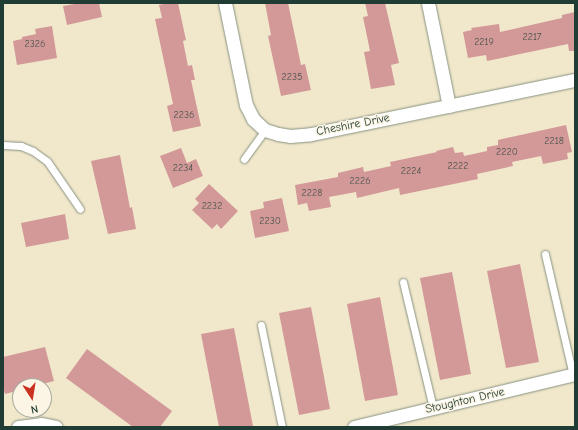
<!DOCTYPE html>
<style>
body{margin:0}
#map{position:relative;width:578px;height:430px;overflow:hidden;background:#f1e8cc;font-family:"Comic Neue",sans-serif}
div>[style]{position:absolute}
.building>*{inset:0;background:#d29998}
.roads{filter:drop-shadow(0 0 1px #889280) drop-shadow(0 0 1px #889280)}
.service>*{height:7px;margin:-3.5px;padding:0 3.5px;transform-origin:3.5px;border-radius:3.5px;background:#fff}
.minor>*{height:13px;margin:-6.5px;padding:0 6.5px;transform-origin:6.5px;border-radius:6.5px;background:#fff}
span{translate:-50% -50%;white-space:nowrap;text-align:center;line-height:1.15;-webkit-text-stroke:3px #fcf5e5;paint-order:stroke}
.number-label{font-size:10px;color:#4c544d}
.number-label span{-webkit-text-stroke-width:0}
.street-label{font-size:12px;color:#1f3d34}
.frame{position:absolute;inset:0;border:4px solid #1f3d34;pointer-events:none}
.north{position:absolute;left:12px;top:378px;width:40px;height:40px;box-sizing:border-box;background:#fcf5e5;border:1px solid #a4ab9e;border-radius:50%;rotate:168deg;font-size:11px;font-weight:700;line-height:16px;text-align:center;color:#1f3d34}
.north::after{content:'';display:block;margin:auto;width:14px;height:18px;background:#c8321e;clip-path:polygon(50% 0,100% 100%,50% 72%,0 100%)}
</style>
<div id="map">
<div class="building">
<i style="clip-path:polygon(80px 3px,99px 3px,102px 17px,67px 25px,63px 6px)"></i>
<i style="clip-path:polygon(167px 3px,178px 3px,186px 40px,183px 41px,188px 66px,192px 65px,195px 80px,191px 80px,201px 126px,173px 132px,167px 106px,173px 104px,155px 19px,162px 18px,159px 5px)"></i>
<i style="clip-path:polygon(265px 3px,288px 3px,301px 65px,305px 64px,311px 90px,281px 96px,268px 36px,271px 35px)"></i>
<i style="clip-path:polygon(365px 3px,385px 3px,399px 63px,391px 65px,395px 85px,371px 89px,364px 52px,370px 51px,363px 17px,368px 16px)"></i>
<i style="clip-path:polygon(575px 12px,575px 51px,569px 51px,568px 44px,487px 61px,486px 55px,468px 58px,463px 32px,472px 30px,471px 28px,499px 24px,500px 32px,553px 20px,562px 18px,562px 15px)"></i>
<i style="clip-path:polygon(52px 26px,57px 58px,17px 65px,13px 41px,22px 39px,22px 37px,36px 34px,35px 29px)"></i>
<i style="clip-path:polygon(566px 125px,572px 152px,567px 153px,568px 159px,543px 164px,541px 156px,512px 162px,513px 166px,477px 174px,478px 179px,400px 195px,399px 188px,357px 198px,356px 192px,329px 197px,331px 207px,309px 211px,307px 203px,298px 205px,295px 185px,338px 177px,338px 173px,363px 167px,364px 172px,391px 166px,390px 162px,437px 152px,436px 151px,453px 147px,455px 153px,463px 152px,464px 156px,487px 151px,487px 147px,498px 145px,498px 140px)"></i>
<i style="clip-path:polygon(181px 148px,187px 163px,196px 159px,203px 176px,173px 188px,160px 156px)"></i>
<i style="clip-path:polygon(120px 155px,130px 208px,132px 207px,136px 229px,108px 234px,91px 161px)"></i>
<i style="clip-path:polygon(209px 184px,238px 211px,221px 229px,217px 224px,212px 229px,192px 210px,199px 203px,195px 199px)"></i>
<i style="clip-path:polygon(282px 198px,289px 231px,255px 238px,250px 211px,264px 208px,263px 202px)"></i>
<i style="clip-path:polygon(65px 214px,69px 239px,26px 247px,21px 223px)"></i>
<i style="clip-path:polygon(520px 264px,539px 362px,506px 368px,487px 271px)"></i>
<i style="clip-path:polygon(452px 272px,471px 374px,440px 380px,420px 278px)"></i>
<i style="clip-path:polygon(380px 297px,398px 395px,365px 401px,347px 304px)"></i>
<i style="clip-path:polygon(311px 307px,330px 409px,299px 415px,279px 313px)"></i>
<i style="clip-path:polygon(234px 328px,253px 426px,219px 427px,201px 334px)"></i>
<i style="clip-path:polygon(45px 347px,54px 381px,35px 386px,20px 386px,20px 390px,5px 394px,3px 387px,3px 357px)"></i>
<i style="clip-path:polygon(87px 349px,172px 411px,160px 427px,133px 427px,66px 378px)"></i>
</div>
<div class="roads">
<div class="service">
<i style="left:3px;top:145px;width:18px;rotate:3deg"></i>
<i style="left:21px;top:146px;width:13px;rotate:23deg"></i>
<i style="left:33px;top:151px;width:17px;rotate:36deg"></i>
<i style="left:47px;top:161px;width:58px;rotate:55.5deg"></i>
<i style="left:244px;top:159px;width:36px;rotate:-54deg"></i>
<i style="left:545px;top:254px;width:124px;rotate:77deg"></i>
<i style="left:403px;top:282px;width:130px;rotate:76.6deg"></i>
<i style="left:261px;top:325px;width:104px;rotate:78.4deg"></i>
</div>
<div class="minor">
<i style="left:225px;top:3px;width:104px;rotate:78.4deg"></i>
<i style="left:246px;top:105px;width:16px;rotate:63deg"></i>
<i style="left:253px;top:119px;width:16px;rotate:43deg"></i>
<i style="left:265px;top:130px;width:14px;rotate:17deg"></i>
<i style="left:278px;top:134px;width:12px;rotate:9deg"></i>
<i style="left:290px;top:136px;width:21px;rotate:-5deg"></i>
<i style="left:311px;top:134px;width:269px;rotate:-11.6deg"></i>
<i style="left:428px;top:3px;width:105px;rotate:78.5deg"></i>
<i style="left:18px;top:427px;width:23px;rotate:-7deg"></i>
<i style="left:41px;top:424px;width:15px;rotate:11deg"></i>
<i style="left:354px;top:427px;width:227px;rotate:-13.5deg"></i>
</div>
</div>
<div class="number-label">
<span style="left:532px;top:38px">2217</span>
<span style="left:484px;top:43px">2219</span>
<span style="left:35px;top:45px">2326</span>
<span style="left:292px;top:78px">2235</span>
<span style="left:184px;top:116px">2236</span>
<span style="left:554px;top:142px">2218</span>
<span style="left:507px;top:153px">2220</span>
<span style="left:458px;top:167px">2222</span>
<span style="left:183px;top:169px">2234</span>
<span style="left:411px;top:172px">2224</span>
<span style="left:360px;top:182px">2226</span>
<span style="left:312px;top:194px">2228</span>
<span style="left:212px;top:207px">2232</span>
<span style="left:270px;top:222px">2230</span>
</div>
<div class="street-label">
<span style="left:353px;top:125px;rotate:-11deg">Cheshire Drive</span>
<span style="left:465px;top:401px;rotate:-13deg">Stoughton Drive</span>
</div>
<div class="frame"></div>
<div class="north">N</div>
</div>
